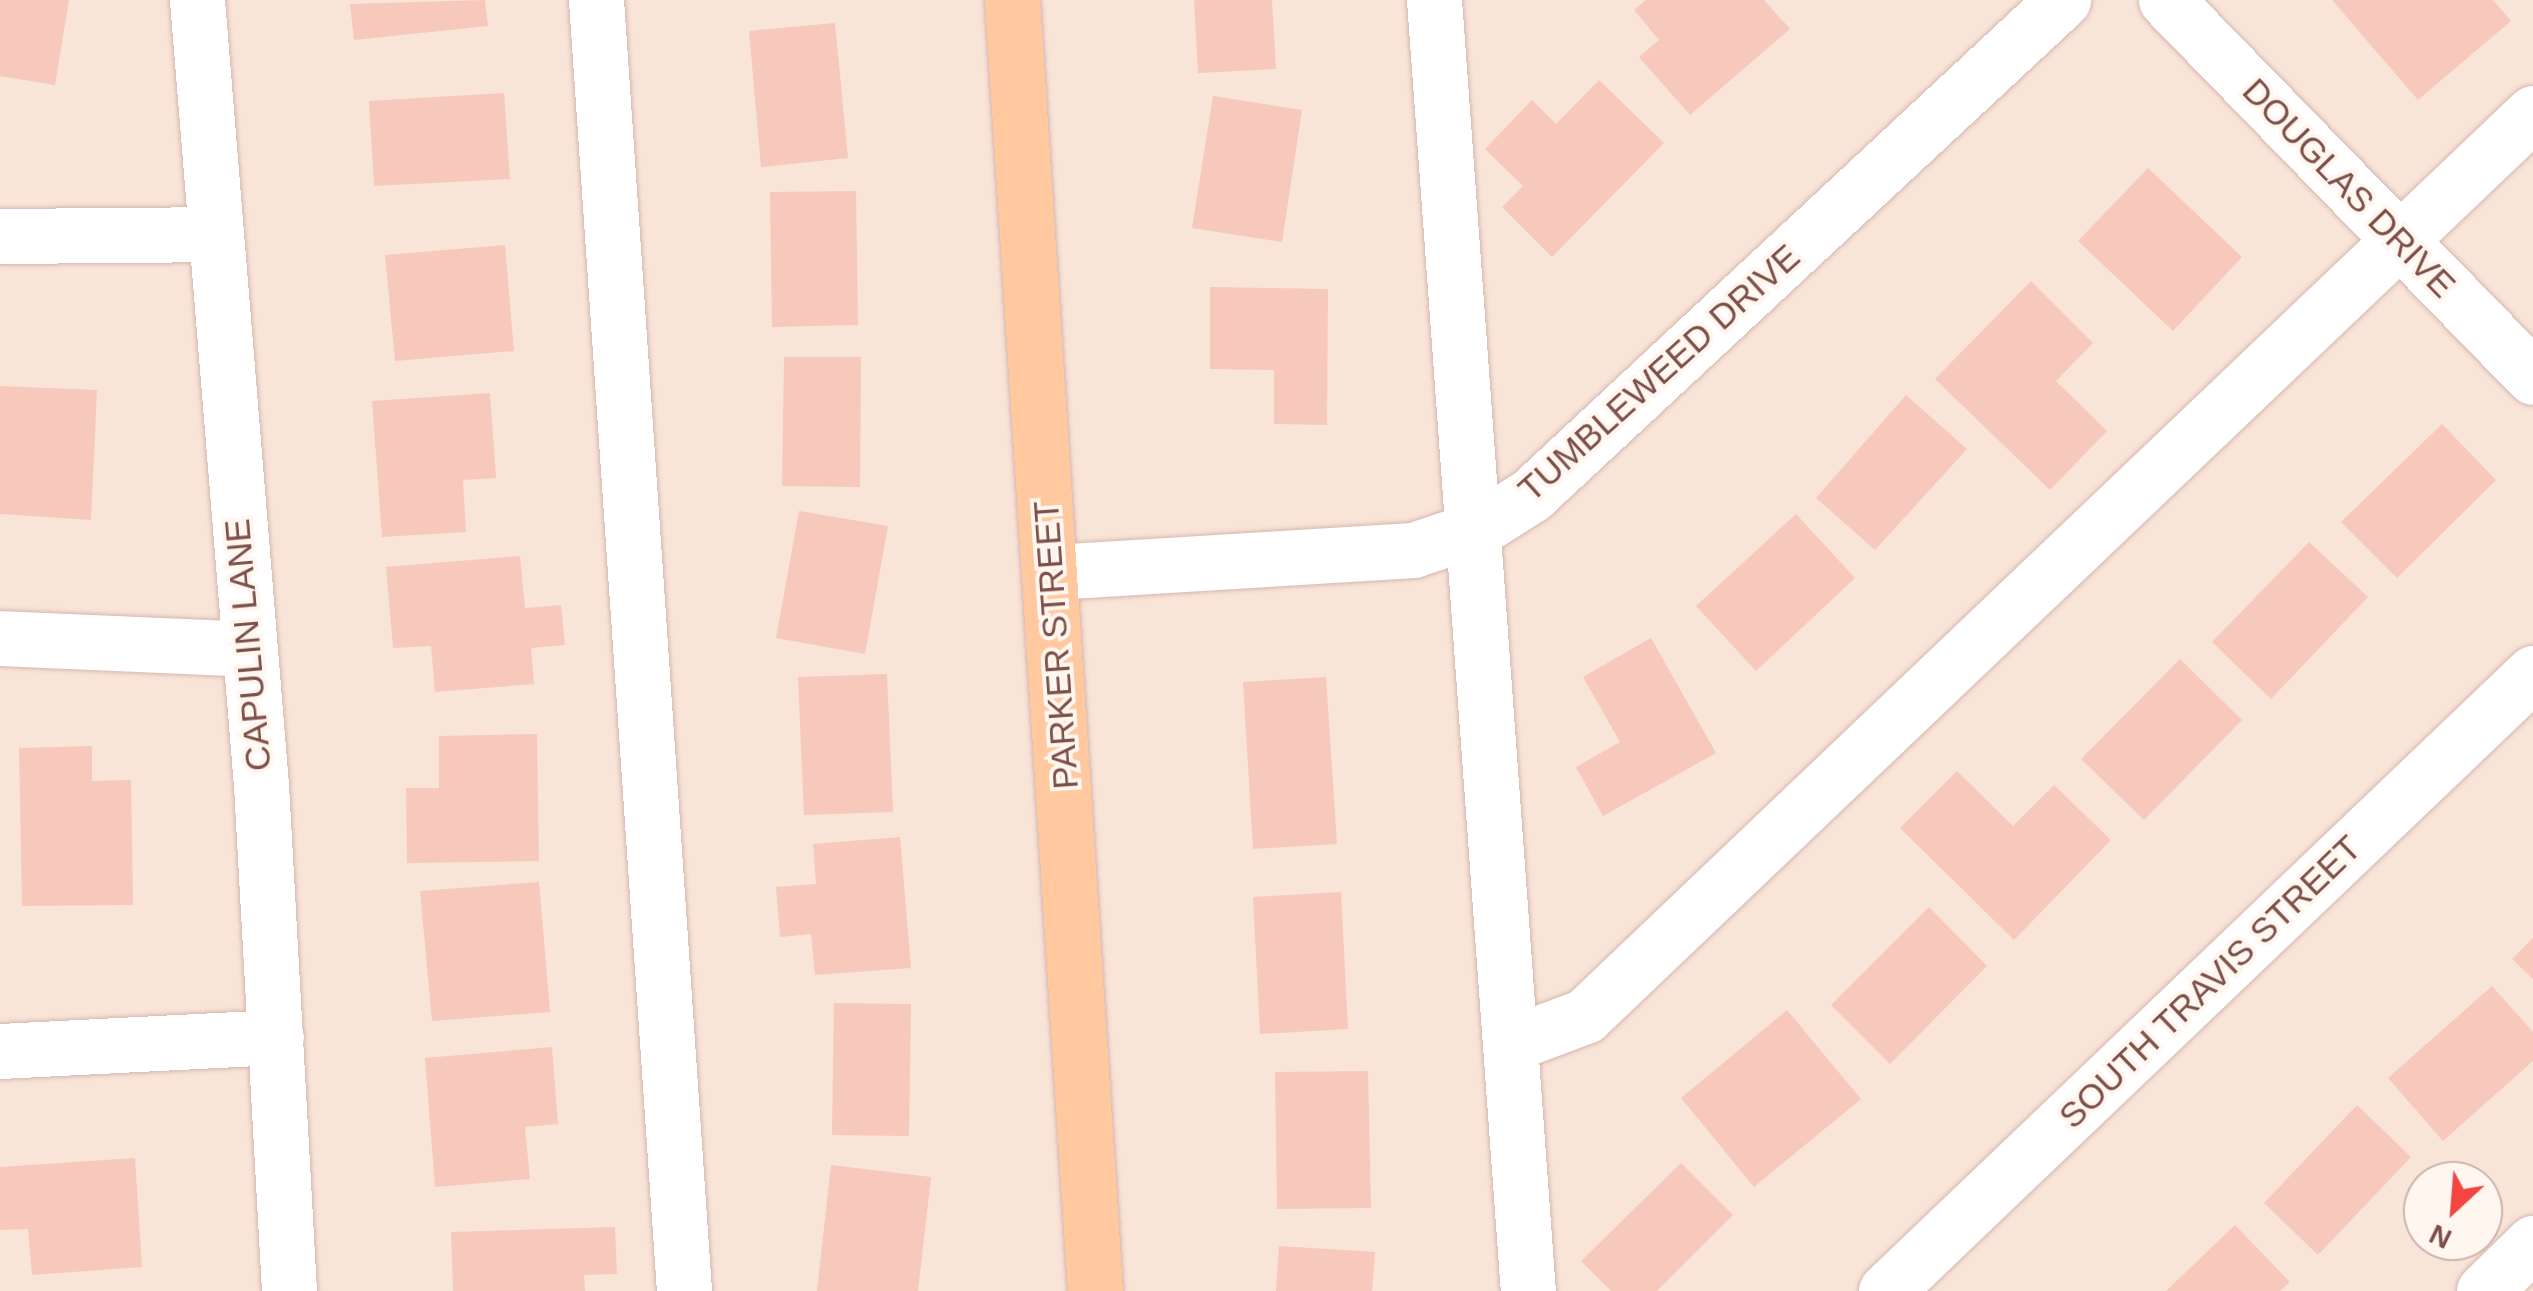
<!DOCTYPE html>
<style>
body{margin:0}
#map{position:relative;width:2533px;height:1291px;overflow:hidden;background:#fef1e8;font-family:Helvetica,sans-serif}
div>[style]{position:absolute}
.residential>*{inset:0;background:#f9e4d8}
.building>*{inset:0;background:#f7c8bc}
.roads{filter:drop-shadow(0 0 2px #d5b7ae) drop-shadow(0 0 2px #d5b7ae)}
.minor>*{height:55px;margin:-27.5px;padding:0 27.5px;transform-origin:27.5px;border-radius:27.5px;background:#fff}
.major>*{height:55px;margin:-27.5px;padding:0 27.5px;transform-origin:27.5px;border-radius:27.5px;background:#ffc89e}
span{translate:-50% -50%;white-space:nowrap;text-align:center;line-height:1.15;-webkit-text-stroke:8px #fff6f0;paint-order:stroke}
.street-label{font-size:35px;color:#7c5048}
.north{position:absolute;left:2403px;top:1161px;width:100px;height:100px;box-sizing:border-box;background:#fff6f0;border:2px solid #cbb4ad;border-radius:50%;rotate:206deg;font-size:28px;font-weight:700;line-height:40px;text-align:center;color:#7c5048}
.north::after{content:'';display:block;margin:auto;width:35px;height:45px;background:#f34642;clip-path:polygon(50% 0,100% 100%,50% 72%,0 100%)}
</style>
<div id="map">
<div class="residential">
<i style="clip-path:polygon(evenodd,0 0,2533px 0,2533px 1291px,0 1291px,0 0,2423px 1181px,2483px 1181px,2483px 1241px,2423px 1241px,2423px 1181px)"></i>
</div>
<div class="building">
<i style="clip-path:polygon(0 0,69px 0,55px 85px,0 76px)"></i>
<i style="clip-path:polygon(485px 0,488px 26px,354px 40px,350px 4px)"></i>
<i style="clip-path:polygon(1194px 0,1272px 0,1276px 69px,1198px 73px)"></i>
<i style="clip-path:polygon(1646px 0,1764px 0,1790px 29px,1690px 115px,1639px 57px,1659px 40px,1634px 10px)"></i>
<i style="clip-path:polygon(2332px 0,2493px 0,2511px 21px,2418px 100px)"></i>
<i style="clip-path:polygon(835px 23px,848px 158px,761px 167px,749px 31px)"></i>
<i style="clip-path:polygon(1599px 80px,1664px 143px,1552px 257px,1502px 207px,1523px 186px,1485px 149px,1532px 100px,1556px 124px)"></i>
<i style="clip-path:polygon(504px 93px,510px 179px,374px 186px,369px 101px)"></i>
<i style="clip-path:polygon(1213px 96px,1302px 110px,1282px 242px,1192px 228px)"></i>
<i style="clip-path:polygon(2148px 168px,2242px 257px,2173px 331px,2078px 241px)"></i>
<i style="clip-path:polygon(856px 191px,858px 325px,772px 327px,770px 192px)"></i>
<i style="clip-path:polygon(505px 245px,514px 351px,395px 361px,385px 255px)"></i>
<i style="clip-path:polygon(2031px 281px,2093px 343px,2056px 381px,2107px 431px,2050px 490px,1935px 379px)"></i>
<i style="clip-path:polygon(1210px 287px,1328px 289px,1327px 425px,1274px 424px,1274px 370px,1210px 369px)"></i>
<i style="clip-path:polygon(784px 357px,861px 357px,860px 487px,782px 486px)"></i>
<i style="clip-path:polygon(0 386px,97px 390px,91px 520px,0 514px)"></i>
<i style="clip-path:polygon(490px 393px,496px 478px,463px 480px,466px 532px,382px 537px,372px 401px)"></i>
<i style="clip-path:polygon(1906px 395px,1967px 449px,1875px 550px,1816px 498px)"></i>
<i style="clip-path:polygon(2442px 424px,2496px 480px,2397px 578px,2341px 522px)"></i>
<i style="clip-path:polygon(799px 511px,888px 526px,865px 654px,776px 638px)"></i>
<i style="clip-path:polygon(1796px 514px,1855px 578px,1756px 671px,1696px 606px)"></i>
<i style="clip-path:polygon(2309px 542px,2368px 597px,2271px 699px,2212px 642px)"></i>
<i style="clip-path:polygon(520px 556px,525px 608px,561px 605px,565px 645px,531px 648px,534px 684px,435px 692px,431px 646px,393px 648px,386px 567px)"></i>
<i style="clip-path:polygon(1651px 638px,1716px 753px,1603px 816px,1576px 767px,1620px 742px,1583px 677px)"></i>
<i style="clip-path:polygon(2180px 659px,2242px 720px,2144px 820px,2081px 759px)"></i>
<i style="clip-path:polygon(887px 674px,893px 812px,804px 815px,798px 677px)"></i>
<i style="clip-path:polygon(1326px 677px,1337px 844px,1253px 849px,1243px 682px)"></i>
<i style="clip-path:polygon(537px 734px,539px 861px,407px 863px,406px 788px,439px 788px,439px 736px)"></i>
<i style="clip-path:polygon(92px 746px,92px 781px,131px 780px,133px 905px,22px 906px,19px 748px)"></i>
<i style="clip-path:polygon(1957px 771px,2013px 826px,2054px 785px,2111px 840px,2014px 940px,1900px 828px)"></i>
<i style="clip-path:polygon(900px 837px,911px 968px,815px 975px,811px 934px,780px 937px,776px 887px,816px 884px,813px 844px)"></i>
<i style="clip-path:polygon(539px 882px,550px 1012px,432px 1021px,420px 891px)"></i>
<i style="clip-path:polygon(1341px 892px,1348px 1029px,1260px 1034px,1253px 897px)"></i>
<i style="clip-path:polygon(1929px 907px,1987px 966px,1890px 1064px,1831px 1005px)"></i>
<i style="clip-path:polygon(2533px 938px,2533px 979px,2512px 959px)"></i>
<i style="clip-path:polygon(2492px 986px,2533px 1032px,2533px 1061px,2443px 1141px,2388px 1078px)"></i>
<i style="clip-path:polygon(834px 1003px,911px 1004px,909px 1136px,832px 1135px)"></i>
<i style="clip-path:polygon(1787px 1010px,1861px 1099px,1754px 1187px,1681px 1098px)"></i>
<i style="clip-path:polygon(552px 1047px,558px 1124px,525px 1127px,530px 1179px,435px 1187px,425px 1058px)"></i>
<i style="clip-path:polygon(1368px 1071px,1371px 1208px,1277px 1209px,1275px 1072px)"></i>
<i style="clip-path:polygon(2357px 1105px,2411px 1157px,2318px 1255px,2264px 1203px)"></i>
<i style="clip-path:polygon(135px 1158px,142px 1267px,32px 1275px,28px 1229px,0 1230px,0 1167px)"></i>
<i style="clip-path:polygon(1681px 1163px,1733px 1215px,1657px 1291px,1611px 1291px,1581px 1261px)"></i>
<i style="clip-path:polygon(831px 1165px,931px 1177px,918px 1291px,817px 1291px)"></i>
<i style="clip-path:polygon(2235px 1225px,2290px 1282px,2280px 1291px,2166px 1291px)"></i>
<i style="clip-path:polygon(615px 1227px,617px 1274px,584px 1275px,585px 1291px,453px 1291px,451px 1232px)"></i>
<i style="clip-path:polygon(1279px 1246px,1375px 1252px,1372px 1291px,1276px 1291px)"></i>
</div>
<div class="roads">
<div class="minor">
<i style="left:197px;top:0;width:788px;rotate:85.34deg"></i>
<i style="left:261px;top:785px;width:507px;rotate:86.83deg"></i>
<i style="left:596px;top:0;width:1294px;rotate:86.1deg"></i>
<i style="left:1434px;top:0;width:1294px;rotate:85.84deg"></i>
<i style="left:2166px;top:0;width:526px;rotate:45.77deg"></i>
<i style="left:0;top:236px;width:213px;rotate:-0.5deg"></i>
<i style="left:1053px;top:572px;width:361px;rotate:-3.5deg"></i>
<i style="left:1413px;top:550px;width:70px;rotate:-18.4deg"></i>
<i style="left:1479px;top:528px;width:62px;rotate:-32.4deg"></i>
<i style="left:1531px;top:495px;width:727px;rotate:-42.94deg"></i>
<i style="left:0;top:638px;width:249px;rotate:2.5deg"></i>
<i style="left:1513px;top:1043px;width:77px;rotate:-20.6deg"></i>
<i style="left:1585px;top:1016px;width:1309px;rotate:-43.61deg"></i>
<i style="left:0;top:1051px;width:276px;rotate:-2.9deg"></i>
<i style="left:1886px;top:1291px;width:895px;rotate:-43.69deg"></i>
<i style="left:2484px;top:1291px;width:69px;rotate:-44.4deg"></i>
</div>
<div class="major">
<i style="left:1012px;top:0;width:1294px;rotate:86.32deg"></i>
</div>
</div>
<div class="street-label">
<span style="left:2349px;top:188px;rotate:46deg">DOUGLAS DRIVE</span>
<span style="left:1659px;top:373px;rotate:-42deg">TUMBLEWEED DRIVE</span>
<span style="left:248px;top:645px;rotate:-95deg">CAPULIN LANE</span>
<span style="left:1056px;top:645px;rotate:-94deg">PARKER STREET</span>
<span style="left:2210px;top:982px;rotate:-44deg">SOUTH TRAVIS STREET</span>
</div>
<div class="north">N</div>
</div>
